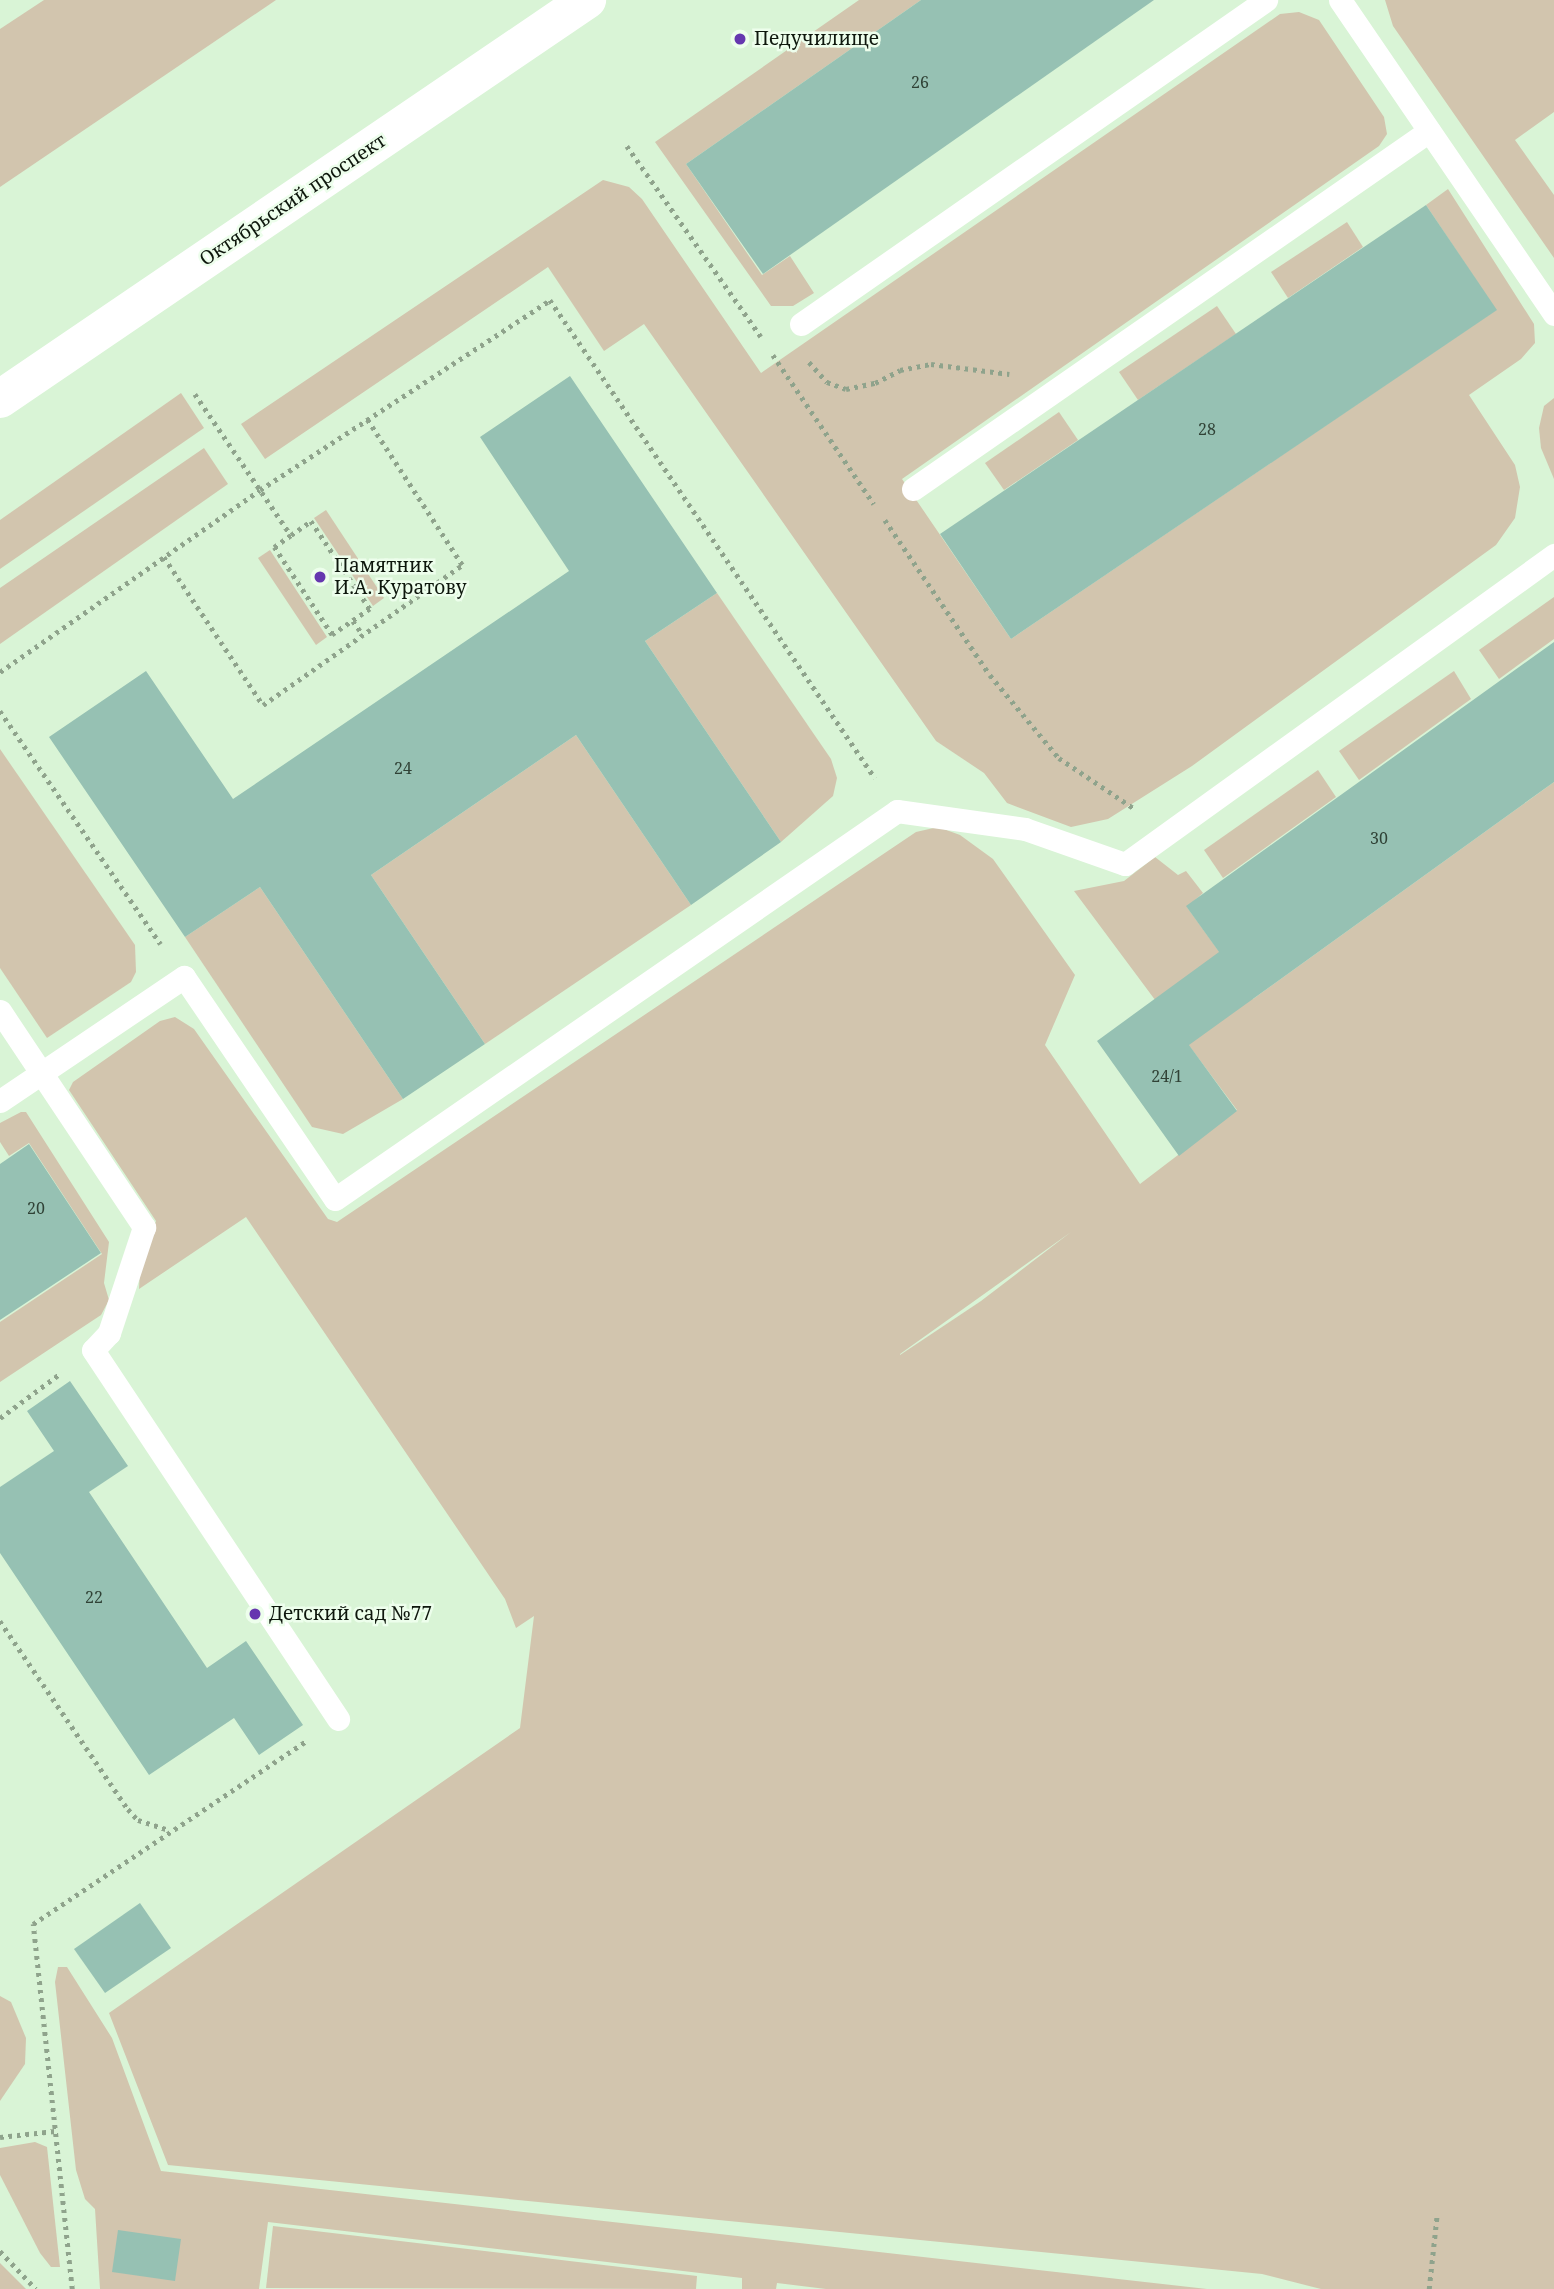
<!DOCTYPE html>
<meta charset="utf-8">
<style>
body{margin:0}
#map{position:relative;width:1554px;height:2289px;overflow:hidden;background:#d9f4d6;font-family:"Noto Serif",serif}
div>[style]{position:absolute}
.green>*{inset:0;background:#d2c5ae}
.building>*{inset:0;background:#96c1b3}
.path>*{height:4.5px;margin-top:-2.25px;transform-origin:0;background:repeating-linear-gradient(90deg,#8fa38c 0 3.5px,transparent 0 8.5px)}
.lane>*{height:23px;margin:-11.5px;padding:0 11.5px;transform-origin:11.5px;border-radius:11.5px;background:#fff}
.primary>*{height:38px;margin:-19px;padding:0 19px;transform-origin:19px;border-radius:19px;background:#fff}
.dots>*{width:19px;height:19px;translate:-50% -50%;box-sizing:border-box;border:4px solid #edfeec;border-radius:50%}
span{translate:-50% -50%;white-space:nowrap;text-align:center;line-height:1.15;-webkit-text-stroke:5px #edfeec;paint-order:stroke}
.number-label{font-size:16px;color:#304236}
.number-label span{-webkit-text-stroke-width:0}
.poi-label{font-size:19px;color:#0e170d}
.left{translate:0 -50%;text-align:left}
.street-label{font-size:19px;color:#0e170d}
</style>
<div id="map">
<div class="green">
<i style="clip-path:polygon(44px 0,276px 0,0 187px,0 29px)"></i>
<i style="clip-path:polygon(859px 0,921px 0,686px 164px,762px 275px,790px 256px,814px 293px,793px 306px,771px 306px,655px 142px)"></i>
<i style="clip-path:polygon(1385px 0,1554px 0,1554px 112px,1515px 140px,1554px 195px,1554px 258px,1393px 26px)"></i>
<i style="clip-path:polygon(1299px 12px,1319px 20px,1384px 117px,1387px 134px,1379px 146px,902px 479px,1011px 639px,1496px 310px,1426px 205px,1448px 189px,1534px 324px,1535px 343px,1521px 359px,1469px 395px,1515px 465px,1520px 487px,1515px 518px,1496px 545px,1192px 766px,1108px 819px,1071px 827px,1007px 803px,984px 773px,936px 741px,644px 324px,604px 351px,548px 267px,265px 459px,241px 424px,603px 180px,629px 187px,642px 199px,761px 373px,1280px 14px)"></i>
<i style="clip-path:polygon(1347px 222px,1363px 247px,1288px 298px,1271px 272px)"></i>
<i style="clip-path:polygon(1217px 306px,1236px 334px,1138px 400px,1119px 372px)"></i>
<i style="clip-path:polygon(181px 393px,204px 428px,0 569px,0 520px)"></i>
<i style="clip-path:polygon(1554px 398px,1554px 479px,1541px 448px,1539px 428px,1544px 406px)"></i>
<i style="clip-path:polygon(1059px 412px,1078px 440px,1004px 490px,985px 463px)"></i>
<i style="clip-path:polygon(204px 448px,228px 484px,0 644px,0 588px)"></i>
<i style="clip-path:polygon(326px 510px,384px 598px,373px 606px,314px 518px)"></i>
<i style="clip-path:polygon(270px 550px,327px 637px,316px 645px,258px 558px)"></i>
<i style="clip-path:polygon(717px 593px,831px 759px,837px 778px,833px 796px,781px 842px,645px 641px)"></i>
<i style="clip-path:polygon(1554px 597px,1554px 639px,1499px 679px,1479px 650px)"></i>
<i style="clip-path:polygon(1454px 671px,1471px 699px,1359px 780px,1339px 751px)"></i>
<i style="clip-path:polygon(576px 735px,691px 905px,485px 1044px,371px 875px)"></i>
<i style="clip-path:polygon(0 749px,135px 945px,136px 972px,131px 982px,47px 1038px,0 968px)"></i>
<i style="clip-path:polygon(1318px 770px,1336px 797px,1223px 878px,1204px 850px)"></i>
<i style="clip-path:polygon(evenodd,1554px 782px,1554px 2289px,1321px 2289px,1262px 2274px,168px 2165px,109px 2013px,520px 1728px,534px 1616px,516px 1628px,505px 1599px,246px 1217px,139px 1289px,140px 1268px,156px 1221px,69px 1090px,73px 1082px,160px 1021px,175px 1017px,194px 1029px,328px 1219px,337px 1222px,916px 832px,938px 827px,960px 835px,993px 859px,1075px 975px,1045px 1045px,1140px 1184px,1237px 1110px,1074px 891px,1124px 881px,1155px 857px,1178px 875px,1186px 871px,1203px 893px,1187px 907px,1253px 999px,1554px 782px,1071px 1232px,981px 1301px,900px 1355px,900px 1354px,1071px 1232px)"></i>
<i style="clip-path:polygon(260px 887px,403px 1099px,343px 1134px,312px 1127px,185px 937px)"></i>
<i style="clip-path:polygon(21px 1112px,26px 1112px,109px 1242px,104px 1283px,109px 1300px,101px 1315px,0 1382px,0 1322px,102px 1254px,29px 1143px,9px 1156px,0 1142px,0 1123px)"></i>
<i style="clip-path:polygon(58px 1967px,67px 1967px,112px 2038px,161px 2171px,1207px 2289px,826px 2289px,777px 2283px,776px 2289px,742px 2289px,742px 2278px,268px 2222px,259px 2289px,100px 2289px,95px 2209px,85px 2199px,76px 2170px,55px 1982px)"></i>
<i style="clip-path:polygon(0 1996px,11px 2002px,26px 2038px,25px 2064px,0 2101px)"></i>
<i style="clip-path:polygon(35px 2142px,47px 2147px,60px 2267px,51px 2267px,40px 2253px,0 2175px,0 2148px)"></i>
<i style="clip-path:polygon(273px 2226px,697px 2276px,696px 2289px,266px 2288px)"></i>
<i style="clip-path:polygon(0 2263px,26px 2289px,0 2289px)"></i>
</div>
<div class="building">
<i style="clip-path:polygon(921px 0,1154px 0,763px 274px,686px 164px)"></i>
<i style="clip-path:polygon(1426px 205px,1497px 310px,1011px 639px,940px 534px)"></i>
<i style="clip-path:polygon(570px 376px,717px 593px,645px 641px,781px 842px,691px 905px,576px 735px,371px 875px,485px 1044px,403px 1099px,260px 887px,185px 937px,49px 737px,146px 671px,233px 799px,569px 571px,480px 437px)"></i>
<i style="clip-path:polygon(1554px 642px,1554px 782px,1189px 1045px,1237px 1111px,1179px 1156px,1097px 1041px,1219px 952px,1186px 906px)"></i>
<i style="clip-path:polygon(29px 1144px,101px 1253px,0 1320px,0 1164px)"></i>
<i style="clip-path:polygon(70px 1381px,128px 1466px,89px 1492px,207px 1668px,246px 1641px,303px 1725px,259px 1755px,234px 1718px,149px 1775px,0 1553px,0 1487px,54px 1451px,27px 1411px)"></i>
<i style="clip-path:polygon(140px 1903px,171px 1948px,105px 1993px,74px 1949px)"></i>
<i style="clip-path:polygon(118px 2230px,181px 2239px,175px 2281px,112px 2272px)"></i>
</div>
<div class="path">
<i style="left:627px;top:146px;width:233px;rotate:54.9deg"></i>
<i style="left:773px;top:355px;width:180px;rotate:55.9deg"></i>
<i style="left:809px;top:362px;width:27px;rotate:48deg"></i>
<i style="left:827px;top:382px;width:20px;rotate:20deg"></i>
<i style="left:846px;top:389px;width:30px;rotate:-12deg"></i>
<i style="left:875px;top:383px;width:28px;rotate:-27deg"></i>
<i style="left:900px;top:370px;width:32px;rotate:-11deg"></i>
<i style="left:931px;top:364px;width:79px;rotate:7.3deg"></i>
<i style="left:195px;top:394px;width:171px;rotate:55.8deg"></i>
<i style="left:291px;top:535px;width:24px;rotate:-35deg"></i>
<i style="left:311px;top:521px;width:106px;rotate:56.2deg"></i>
<i style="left:370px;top:609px;width:46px;rotate:145.6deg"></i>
<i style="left:332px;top:635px;width:105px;rotate:-123.4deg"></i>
<i style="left:274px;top:547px;width:21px;rotate:-35deg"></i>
<i style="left:885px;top:520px;width:187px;rotate:55.9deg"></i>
<i style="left:990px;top:675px;width:108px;rotate:50.3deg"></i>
<i style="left:1059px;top:758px;width:92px;rotate:33.9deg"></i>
<i style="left:164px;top:557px;width:178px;rotate:56.2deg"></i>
<i style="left:263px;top:705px;width:243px;rotate:-35.1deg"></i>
<i style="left:462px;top:565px;width:174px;rotate:-123.1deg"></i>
<i style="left:353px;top:621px;width:17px;rotate:54deg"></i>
<i style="left:0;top:672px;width:317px;rotate:-35deg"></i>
<i style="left:260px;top:490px;width:347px;rotate:-33.2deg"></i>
<i style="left:550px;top:300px;width:578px;rotate:55.79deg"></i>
<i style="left:0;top:711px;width:283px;rotate:55.4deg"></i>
<i style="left:0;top:1418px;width:76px;rotate:-36.4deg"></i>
<i style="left:0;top:1621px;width:227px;rotate:55.8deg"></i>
<i style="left:128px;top:1809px;width:15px;rotate:48deg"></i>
<i style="left:138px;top:1820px;width:33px;rotate:18deg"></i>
<i style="left:0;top:2137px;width:55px;rotate:-6.2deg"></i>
<i style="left:0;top:2251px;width:52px;rotate:46.5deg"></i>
<i style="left:72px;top:2289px;width:367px;rotate:-96.1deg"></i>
<i style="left:33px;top:1924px;width:329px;rotate:-33.8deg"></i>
<i style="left:1429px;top:2289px;width:75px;rotate:-83.9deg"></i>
</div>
<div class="lane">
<i style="left:1340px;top:0;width:380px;rotate:55.7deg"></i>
<i style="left:801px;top:324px;width:567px;rotate:-34.87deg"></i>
<i style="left:913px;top:489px;width:628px;rotate:-34.75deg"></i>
<i style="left:0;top:1011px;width:260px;rotate:56.3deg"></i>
<i style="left:144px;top:1227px;width:112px;rotate:108.3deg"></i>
<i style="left:109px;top:1333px;width:23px;rotate:133deg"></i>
<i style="left:93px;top:1350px;width:443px;rotate:56.4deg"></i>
<i style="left:0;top:1101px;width:222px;rotate:-34deg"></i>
<i style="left:184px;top:977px;width:268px;rotate:55.8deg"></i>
<i style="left:335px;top:1199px;width:683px;rotate:-34.62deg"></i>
<i style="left:897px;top:811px;width:129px;rotate:8deg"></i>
<i style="left:1025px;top:829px;width:106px;rotate:19.3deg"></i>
<i style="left:1125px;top:864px;width:529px;rotate:-35.76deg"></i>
</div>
<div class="primary">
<i style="left:0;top:399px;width:710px;rotate:-34.21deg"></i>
</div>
<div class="dots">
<i style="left:740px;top:39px;background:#6637af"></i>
<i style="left:320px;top:577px;background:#6637af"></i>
<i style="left:255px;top:1614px;background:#6637af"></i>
</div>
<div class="number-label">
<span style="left:920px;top:82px">26</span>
<span style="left:1207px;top:429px">28</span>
<span style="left:403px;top:768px">24</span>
<span style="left:1379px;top:838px">30</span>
<span style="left:1167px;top:1076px">24/1</span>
<span style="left:36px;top:1208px">20</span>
<span style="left:94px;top:1597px">22</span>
</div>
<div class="poi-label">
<span class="left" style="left:754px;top:39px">Педучилище</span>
<span class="left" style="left:334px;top:577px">Памятник<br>И.А. Куратову</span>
<span class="left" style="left:269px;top:1614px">Детский сад №77</span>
</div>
<div class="street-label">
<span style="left:293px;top:200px;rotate:-34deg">Октябрьский проспект</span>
</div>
</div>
